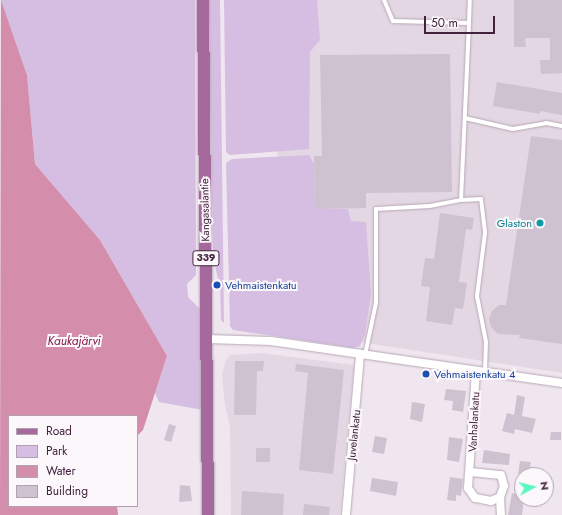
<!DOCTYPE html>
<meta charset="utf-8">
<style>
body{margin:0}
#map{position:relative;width:562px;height:515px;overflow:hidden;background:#efe6ef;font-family:Jost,sans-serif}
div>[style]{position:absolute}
.built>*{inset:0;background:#e3d7e3}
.green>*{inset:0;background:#d5bee1}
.water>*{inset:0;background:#d58dac}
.building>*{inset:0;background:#cfc2d0}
.roads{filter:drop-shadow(0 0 1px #b8a8b6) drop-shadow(0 0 1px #b8a8b6)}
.lane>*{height:4px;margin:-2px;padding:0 2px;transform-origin:2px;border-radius:2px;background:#fff}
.street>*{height:8px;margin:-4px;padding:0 4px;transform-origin:4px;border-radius:4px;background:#fff}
.primary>*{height:12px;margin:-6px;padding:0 6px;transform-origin:6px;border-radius:6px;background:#a6699d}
.dots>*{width:11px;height:11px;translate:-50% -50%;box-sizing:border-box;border:2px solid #fbf7fb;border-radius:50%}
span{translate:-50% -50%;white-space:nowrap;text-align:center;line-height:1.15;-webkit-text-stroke:4px #fbf7fb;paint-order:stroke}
.shield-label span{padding:1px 3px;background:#fbf7fb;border:1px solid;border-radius:3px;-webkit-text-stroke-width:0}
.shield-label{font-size:10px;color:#42233e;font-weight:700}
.street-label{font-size:11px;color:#42233e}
.culture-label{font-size:11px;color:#0d838f}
.right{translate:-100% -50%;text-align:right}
.transit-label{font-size:11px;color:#164399}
.left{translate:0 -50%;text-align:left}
.water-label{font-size:12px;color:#821a46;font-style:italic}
.legend{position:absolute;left:8px;top:415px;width:130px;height:92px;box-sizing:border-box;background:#fbf7fb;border:1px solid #b1a2af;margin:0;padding:5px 7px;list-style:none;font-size:12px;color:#42233e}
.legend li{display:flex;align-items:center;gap:8px;height:20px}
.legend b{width:20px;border:1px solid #b1a2af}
.north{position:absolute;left:514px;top:467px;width:40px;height:40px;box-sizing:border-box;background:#fbf7fb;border:1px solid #b1a2af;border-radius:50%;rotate:83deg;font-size:11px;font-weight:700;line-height:16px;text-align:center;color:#42233e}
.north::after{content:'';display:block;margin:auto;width:14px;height:18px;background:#5cf7c1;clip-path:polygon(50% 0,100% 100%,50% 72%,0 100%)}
.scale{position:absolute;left:424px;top:16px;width:71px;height:18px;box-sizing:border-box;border:2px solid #42233e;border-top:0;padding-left:5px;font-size:12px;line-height:14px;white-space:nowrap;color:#42233e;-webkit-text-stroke:3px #fbf7fb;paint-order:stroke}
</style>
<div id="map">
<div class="built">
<i style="clip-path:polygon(276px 0,562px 0,562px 373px,320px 336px,279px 286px)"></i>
<i style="clip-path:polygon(261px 353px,354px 365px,340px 515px,231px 515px,230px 426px,225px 405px,222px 374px,226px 360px,231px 355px)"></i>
</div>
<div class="green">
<i style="clip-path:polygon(1px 0,195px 0,196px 275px,187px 284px,188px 297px,200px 309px,203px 410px,159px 402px,155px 393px,167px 356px,100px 240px,35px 164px,27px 75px)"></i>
<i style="clip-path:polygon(209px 0,220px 0,224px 323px,221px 320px,220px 279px,218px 279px,213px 256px)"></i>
<i style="clip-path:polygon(224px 0,317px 0,320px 40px,310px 52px,309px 149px,230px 155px,226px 152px)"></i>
<i style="clip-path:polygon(309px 155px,314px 164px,315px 209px,348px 209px,351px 221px,366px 222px,371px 294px,365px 334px,360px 346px,354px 348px,233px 330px,230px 326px,226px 163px,232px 159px)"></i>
</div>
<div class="water">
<i style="clip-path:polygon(1px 0,27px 75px,35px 164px,100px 240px,167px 356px,143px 430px,137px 436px,137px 416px,9px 416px,9px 506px,117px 506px,118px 515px,0 515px)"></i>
</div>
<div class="building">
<i style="clip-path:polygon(514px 0,562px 0,562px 73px,541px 74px,540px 60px,550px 60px,550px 38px,525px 38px,526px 47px,514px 47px)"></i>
<i style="clip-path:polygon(450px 54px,452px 192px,366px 193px,366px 208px,315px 209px,314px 156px,322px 156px,320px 55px)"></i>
<i style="clip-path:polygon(497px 82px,562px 93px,562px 115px,540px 111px,540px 114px,493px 106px)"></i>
<i style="clip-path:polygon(531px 136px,562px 140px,562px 344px,519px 338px,520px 335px,498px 334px,491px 327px,489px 319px,492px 311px,499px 305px,506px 305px)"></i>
<i style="clip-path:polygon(440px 213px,474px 218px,472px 230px,466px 229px,459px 282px,467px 283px,463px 309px,455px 308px,452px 325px,426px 321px,430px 287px,421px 286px,425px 258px,434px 259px)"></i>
<i style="clip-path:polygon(235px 361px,264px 361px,263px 371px,257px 371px,256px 415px,234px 415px)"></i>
<i style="clip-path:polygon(296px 364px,344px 370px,333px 474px,299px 470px,308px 373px,295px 371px)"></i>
<i style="clip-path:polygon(446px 389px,466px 391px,463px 412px,452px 410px,453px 401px,444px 400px)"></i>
<i style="clip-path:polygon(517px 395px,525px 397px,522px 416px,536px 419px,532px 433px,515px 429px,514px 434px,502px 431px,507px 413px,514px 415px)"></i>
<i style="clip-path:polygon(412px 402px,425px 404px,422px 422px,410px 419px)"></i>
<i style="clip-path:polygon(169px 424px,176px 426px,171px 442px,164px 440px)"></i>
<i style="clip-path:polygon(551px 432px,561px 432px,561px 440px,550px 440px)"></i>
<i style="clip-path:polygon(375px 436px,387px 438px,384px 454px,372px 452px)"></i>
<i style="clip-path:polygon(449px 437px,463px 439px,459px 462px,447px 460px)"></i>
<i style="clip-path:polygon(256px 448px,270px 448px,270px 462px,256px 462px)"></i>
<i style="clip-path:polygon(484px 450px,510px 454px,509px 465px,482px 463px)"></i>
<i style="clip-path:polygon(520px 461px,531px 462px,529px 475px,518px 475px)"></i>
<i style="clip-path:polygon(450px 477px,463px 479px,461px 496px,456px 495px,456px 501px,447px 500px)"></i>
<i style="clip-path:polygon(372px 478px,398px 482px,396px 496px,370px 491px)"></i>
<i style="clip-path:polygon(180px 485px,190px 486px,192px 501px,179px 502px)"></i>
<i style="clip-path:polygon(242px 491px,284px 494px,283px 515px,241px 515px)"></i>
<i style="clip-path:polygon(512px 493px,522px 495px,524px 499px,522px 515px,508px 515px)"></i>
<i style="clip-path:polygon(304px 504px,330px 507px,329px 515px,303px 515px)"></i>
</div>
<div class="roads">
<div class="lane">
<i style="left:384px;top:0;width:23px;rotate:67deg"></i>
<i style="left:393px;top:21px;width:76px;rotate:1.5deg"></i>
<i style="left:469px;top:23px;width:23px;rotate:-88deg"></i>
<i style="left:465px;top:118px;width:49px;rotate:12.9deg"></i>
<i style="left:513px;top:129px;width:34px;rotate:-10deg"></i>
<i style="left:546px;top:123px;width:16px;rotate:11deg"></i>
<i style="left:461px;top:200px;width:20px;rotate:-3deg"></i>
<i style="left:481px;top:199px;width:34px;rotate:83deg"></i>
<i style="left:485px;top:233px;width:64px;rotate:97.2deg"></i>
<i style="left:477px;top:296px;width:47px;rotate:78.9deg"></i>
<i style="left:486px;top:342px;width:30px;rotate:92deg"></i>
<i style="left:365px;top:355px;width:53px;rotate:-78.1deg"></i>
<i style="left:376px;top:303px;width:94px;rotate:-90deg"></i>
<i style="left:376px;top:209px;width:54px;rotate:-3.2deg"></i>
<i style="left:430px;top:206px;width:32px;rotate:-11deg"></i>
<i style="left:461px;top:200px;width:177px;rotate:-87.4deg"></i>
</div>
<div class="street">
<i style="left:207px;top:339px;width:64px;rotate:1.8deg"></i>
<i style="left:271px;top:341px;width:294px;rotate:8.2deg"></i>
<i style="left:471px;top:472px;width:30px;rotate:6deg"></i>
<i style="left:501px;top:475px;width:11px;rotate:75deg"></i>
<i style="left:504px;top:486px;width:12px;rotate:110deg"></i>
<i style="left:500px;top:497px;width:10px;rotate:156deg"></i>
<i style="left:491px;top:501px;width:16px;rotate:-169deg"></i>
<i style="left:475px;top:498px;width:12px;rotate:-125deg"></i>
<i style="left:468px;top:488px;width:117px;rotate:-86.1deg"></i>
<i style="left:500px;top:497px;width:18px;rotate:87deg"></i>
<i style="left:346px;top:515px;width:162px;rotate:-85deg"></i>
</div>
<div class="primary">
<i style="left:203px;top:0;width:515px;rotate:89.44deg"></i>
</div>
</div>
<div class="dots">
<i style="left:540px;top:223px;background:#0f9aa8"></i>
<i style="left:217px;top:285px;background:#1a4fb4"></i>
<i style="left:426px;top:374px;background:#1a4fb4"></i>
</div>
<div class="shield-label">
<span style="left:206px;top:258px">339</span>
</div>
<div class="street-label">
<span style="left:205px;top:210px;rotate:-91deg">Kangasalantie</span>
<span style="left:474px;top:422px;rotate:-87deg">Vanhalankatu</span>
<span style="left:354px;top:435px;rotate:-84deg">Juvelankatu</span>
</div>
<div class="culture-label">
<span class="right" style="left:532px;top:223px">Glaston</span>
</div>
<div class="transit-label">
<span class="left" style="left:225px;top:285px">Vehmaistenkatu</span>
<span class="left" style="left:434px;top:374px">Vehmaistenkatu 4</span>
</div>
<div class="water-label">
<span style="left:74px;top:342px">Kaukajärvi</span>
</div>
<ul class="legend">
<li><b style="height:5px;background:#a6699d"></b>Road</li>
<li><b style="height:11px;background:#d5bee1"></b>Park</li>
<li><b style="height:11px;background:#d58dac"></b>Water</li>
<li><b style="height:11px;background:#cfc2d0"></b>Building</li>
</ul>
<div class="north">N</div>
<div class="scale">50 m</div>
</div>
